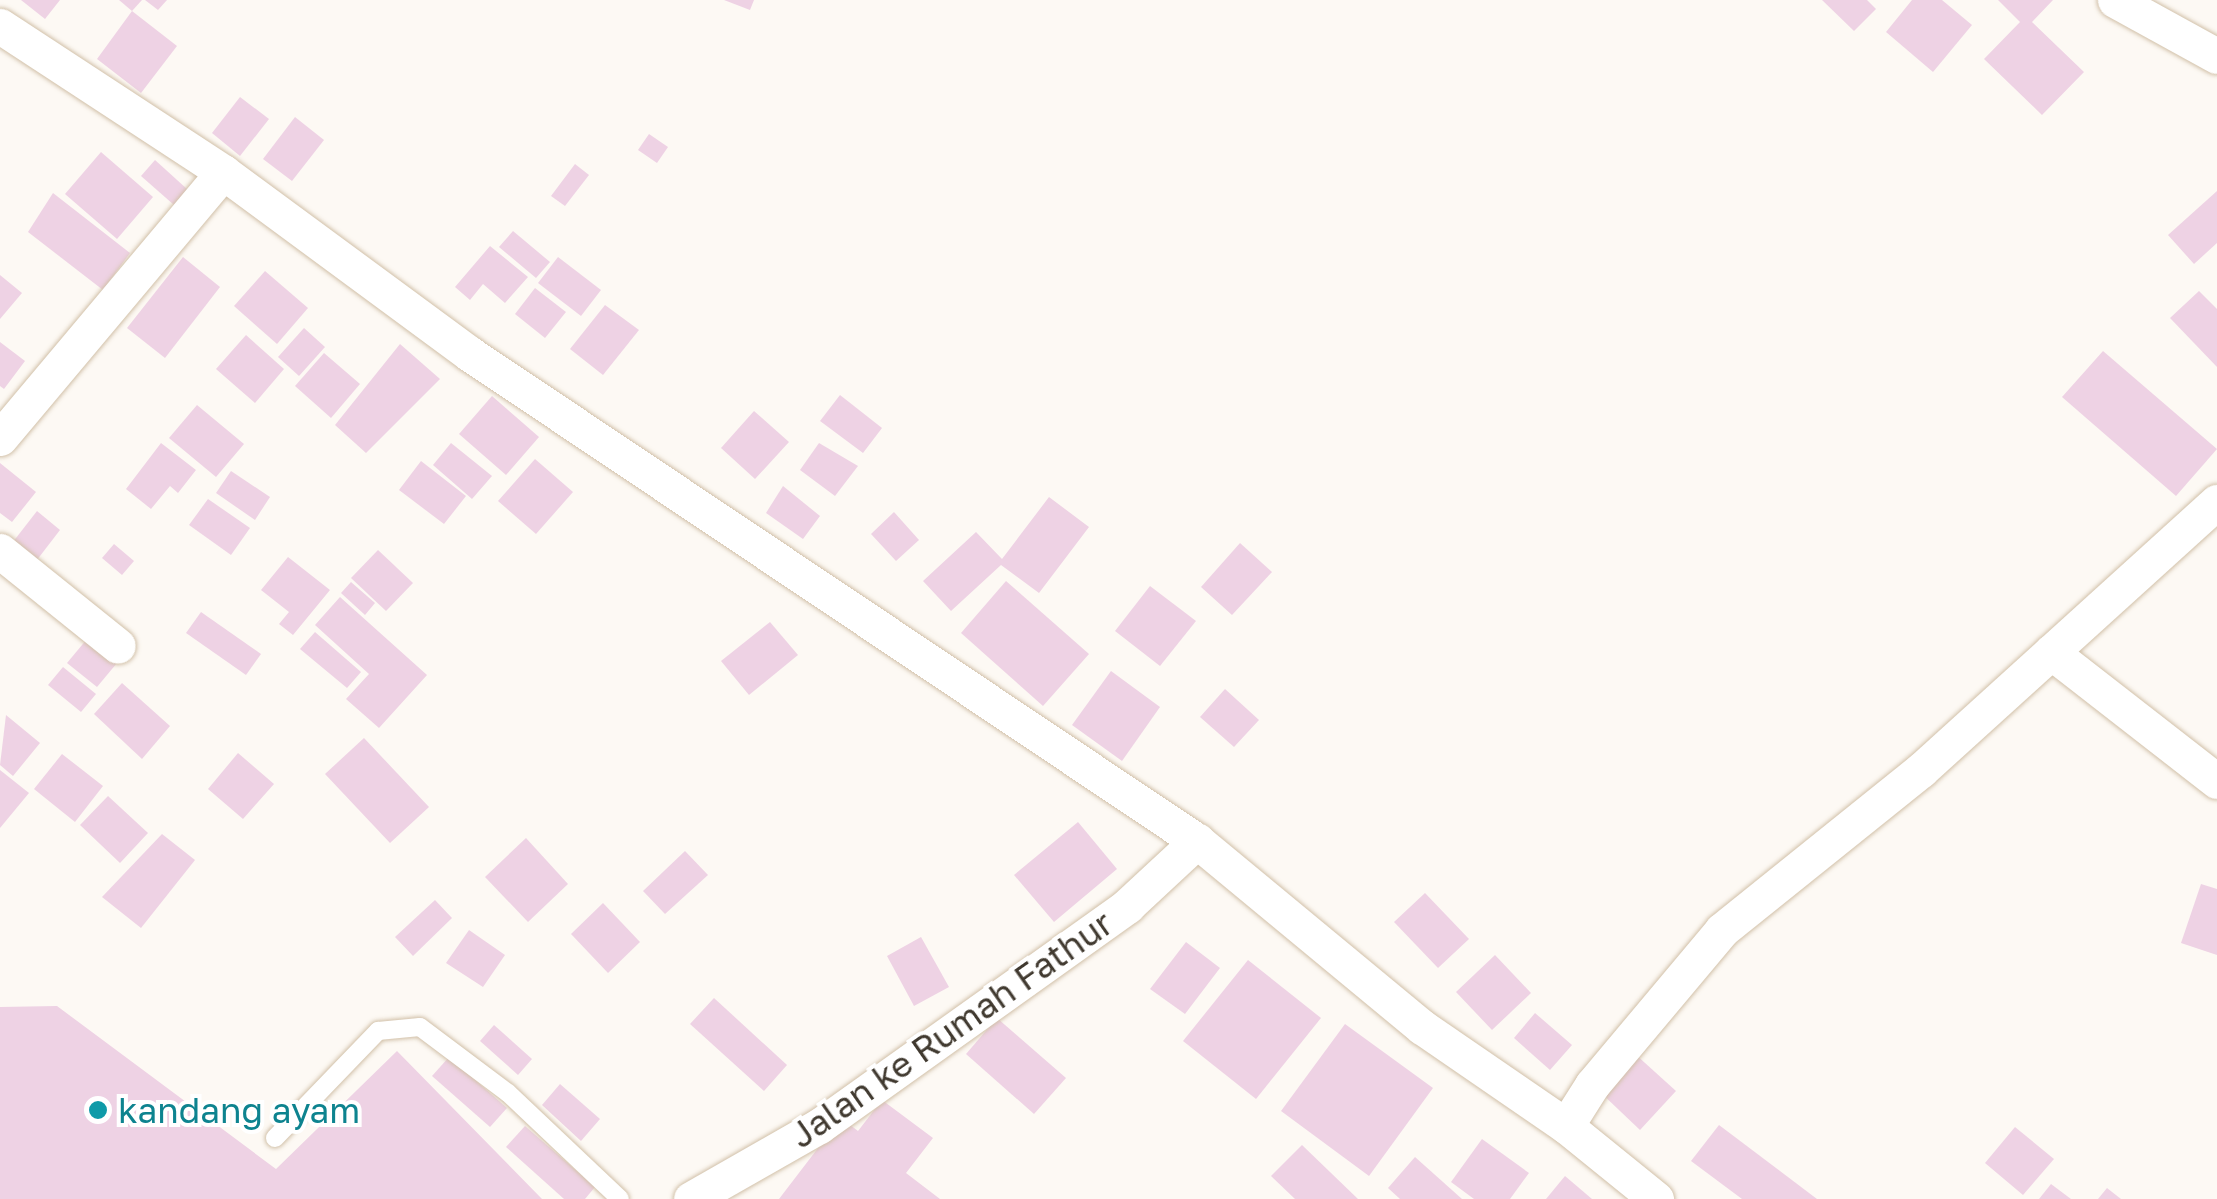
<!DOCTYPE html>
<style>
body{margin:0}
#map{position:relative;width:2217px;height:1199px;overflow:hidden;background:#fdf9f4;font-family:"Golos Text",sans-serif}
div>[style]{position:absolute}
.building>*{inset:0;background:#eed2e4}
.roads{filter:drop-shadow(0 0 2px #d1c0a8) drop-shadow(0 0 2px #d1c0a8)}
.service>*{height:18px;margin:-9px;padding:0 9px;transform-origin:9px;border-radius:9px;background:#fff}
.minor>*{height:35px;margin:-17.5px;padding:0 17.5px;transform-origin:17.5px;border-radius:17.5px;background:#fff}
.dots>*{width:28px;height:28px;translate:-50% -50%;box-sizing:border-box;border:5px solid #fff;border-radius:50%}
span{translate:-50% -50%;white-space:nowrap;text-align:center;line-height:1.15;-webkit-text-stroke:8px #fff;paint-order:stroke}
.street-label{font-size:35px;color:#40392f}
.culture-label{font-size:35px;color:#0d838f}
.left{translate:0 -50%;text-align:left}
</style>
<div id="map">
<div class="building">
<i style="clip-path:polygon(21px 0,60px 0,45px 19px)"></i>
<i style="clip-path:polygon(119px 0,142px 0,132px 11px)"></i>
<i style="clip-path:polygon(145px 0,167px 0,158px 10px)"></i>
<i style="clip-path:polygon(724px 0,754px 0,750px 10px)"></i>
<i style="clip-path:polygon(1822px 0,1867px 0,1876px 9px,1854px 31px)"></i>
<i style="clip-path:polygon(1912px 0,1942px 0,1972px 25px,1933px 72px,1886px 32px)"></i>
<i style="clip-path:polygon(1998px 0,2053px 0,2032px 22px,2084px 72px,2042px 115px,1984px 59px,2020px 22px)"></i>
<i style="clip-path:polygon(132px 11px,177px 46px,141px 93px,97px 59px)"></i>
<i style="clip-path:polygon(240px 97px,269px 119px,240px 156px,212px 133px)"></i>
<i style="clip-path:polygon(295px 117px,324px 140px,292px 181px,263px 159px)"></i>
<i style="clip-path:polygon(649px 134px,668px 147px,657px 163px,638px 150px)"></i>
<i style="clip-path:polygon(101px 152px,153px 197px,117px 239px,65px 194px)"></i>
<i style="clip-path:polygon(155px 160px,187px 189px,174px 205px,141px 176px)"></i>
<i style="clip-path:polygon(575px 164px,589px 175px,565px 206px,551px 196px)"></i>
<i style="clip-path:polygon(2217px 191px,2217px 243px,2194px 264px,2168px 235px)"></i>
<i style="clip-path:polygon(53px 193px,130px 253px,103px 290px,28px 232px)"></i>
<i style="clip-path:polygon(513px 231px,550px 262px,536px 278px,499px 247px)"></i>
<i style="clip-path:polygon(490px 246px,528px 277px,505px 303px,483px 284px,470px 300px,455px 287px)"></i>
<i style="clip-path:polygon(183px 257px,220px 287px,165px 358px,127px 328px)"></i>
<i style="clip-path:polygon(558px 257px,601px 290px,581px 316px,538px 283px)"></i>
<i style="clip-path:polygon(265px 271px,308px 308px,277px 344px,234px 306px)"></i>
<i style="clip-path:polygon(0 275px,22px 293px,0 319px)"></i>
<i style="clip-path:polygon(535px 288px,566px 312px,545px 338px,515px 314px)"></i>
<i style="clip-path:polygon(2199px 291px,2217px 309px,2217px 367px,2170px 318px)"></i>
<i style="clip-path:polygon(605px 305px,639px 330px,603px 375px,570px 349px)"></i>
<i style="clip-path:polygon(304px 328px,325px 347px,299px 376px,278px 357px)"></i>
<i style="clip-path:polygon(246px 335px,284px 369px,255px 403px,216px 369px)"></i>
<i style="clip-path:polygon(0 342px,25px 361px,4px 389px,0 386px)"></i>
<i style="clip-path:polygon(400px 344px,440px 379px,366px 453px,335px 425px)"></i>
<i style="clip-path:polygon(2103px 351px,2217px 449px,2176px 496px,2062px 397px)"></i>
<i style="clip-path:polygon(324px 353px,360px 384px,331px 418px,295px 386px)"></i>
<i style="clip-path:polygon(840px 395px,882px 428px,863px 453px,820px 421px)"></i>
<i style="clip-path:polygon(492px 396px,539px 437px,506px 475px,459px 434px)"></i>
<i style="clip-path:polygon(197px 405px,244px 444px,216px 477px,169px 438px)"></i>
<i style="clip-path:polygon(754px 411px,789px 442px,755px 479px,721px 448px)"></i>
<i style="clip-path:polygon(161px 443px,196px 470px,178px 493px,170px 486px,151px 509px,126px 489px)"></i>
<i style="clip-path:polygon(451px 443px,492px 476px,472px 499px,433px 465px)"></i>
<i style="clip-path:polygon(819px 443px,858px 466px,835px 496px,800px 470px)"></i>
<i style="clip-path:polygon(535px 459px,573px 492px,536px 534px,498px 501px)"></i>
<i style="clip-path:polygon(421px 461px,466px 496px,444px 524px,399px 490px)"></i>
<i style="clip-path:polygon(0 463px,36px 492px,12px 522px,0 513px)"></i>
<i style="clip-path:polygon(231px 471px,270px 497px,255px 520px,216px 493px)"></i>
<i style="clip-path:polygon(783px 486px,820px 516px,803px 539px,766px 513px)"></i>
<i style="clip-path:polygon(1049px 497px,1089px 527px,1039px 593px,1001px 565px,951px 611px,923px 581px,976px 532px,1002px 559px)"></i>
<i style="clip-path:polygon(208px 499px,250px 528px,231px 555px,189px 525px)"></i>
<i style="clip-path:polygon(37px 511px,60px 530px,30px 569px,9px 547px)"></i>
<i style="clip-path:polygon(894px 512px,919px 540px,896px 561px,871px 534px)"></i>
<i style="clip-path:polygon(1240px 543px,1272px 572px,1232px 615px,1201px 587px)"></i>
<i style="clip-path:polygon(114px 544px,134px 561px,122px 575px,102px 558px)"></i>
<i style="clip-path:polygon(378px 550px,413px 583px,386px 611px,351px 578px)"></i>
<i style="clip-path:polygon(288px 557px,330px 590px,293px 635px,279px 624px,289px 612px,261px 590px)"></i>
<i style="clip-path:polygon(1006px 581px,1089px 654px,1043px 706px,961px 633px)"></i>
<i style="clip-path:polygon(351px 582px,375px 603px,365px 615px,341px 593px)"></i>
<i style="clip-path:polygon(1150px 586px,1196px 621px,1160px 666px,1115px 631px)"></i>
<i style="clip-path:polygon(340px 597px,427px 675px,379px 728px,346px 699px,369px 674px,315px 625px)"></i>
<i style="clip-path:polygon(201px 612px,261px 654px,246px 675px,186px 633px)"></i>
<i style="clip-path:polygon(770px 622px,798px 655px,749px 695px,721px 661px)"></i>
<i style="clip-path:polygon(315px 632px,361px 672px,347px 688px,300px 649px)"></i>
<i style="clip-path:polygon(92px 633px,122px 657px,97px 687px,67px 663px)"></i>
<i style="clip-path:polygon(63px 667px,96px 694px,81px 712px,48px 685px)"></i>
<i style="clip-path:polygon(1111px 671px,1160px 707px,1122px 761px,1072px 725px)"></i>
<i style="clip-path:polygon(122px 683px,170px 726px,142px 759px,94px 714px)"></i>
<i style="clip-path:polygon(1225px 689px,1259px 720px,1234px 747px,1200px 717px)"></i>
<i style="clip-path:polygon(6px 715px,40px 743px,13px 776px,0 765px)"></i>
<i style="clip-path:polygon(364px 738px,429px 807px,390px 843px,325px 774px)"></i>
<i style="clip-path:polygon(238px 753px,274px 784px,243px 819px,208px 789px)"></i>
<i style="clip-path:polygon(62px 754px,103px 786px,75px 822px,34px 789px)"></i>
<i style="clip-path:polygon(0 770px,29px 793px,0 828px)"></i>
<i style="clip-path:polygon(108px 796px,148px 833px,120px 863px,80px 825px)"></i>
<i style="clip-path:polygon(1078px 822px,1117px 869px,1054px 922px,1014px 875px)"></i>
<i style="clip-path:polygon(162px 834px,195px 860px,141px 928px,102px 897px)"></i>
<i style="clip-path:polygon(526px 838px,568px 884px,528px 922px,485px 877px)"></i>
<i style="clip-path:polygon(685px 851px,708px 875px,665px 914px,643px 891px)"></i>
<i style="clip-path:polygon(2201px 884px,2217px 889px,2217px 955px,2181px 943px)"></i>
<i style="clip-path:polygon(1425px 893px,1469px 939px,1438px 968px,1394px 922px)"></i>
<i style="clip-path:polygon(435px 900px,452px 918px,413px 956px,395px 937px)"></i>
<i style="clip-path:polygon(603px 903px,640px 942px,608px 973px,571px 934px)"></i>
<i style="clip-path:polygon(469px 930px,505px 955px,483px 987px,446px 963px)"></i>
<i style="clip-path:polygon(921px 937px,949px 987px,914px 1006px,887px 956px)"></i>
<i style="clip-path:polygon(1186px 942px,1220px 968px,1185px 1014px,1150px 989px)"></i>
<i style="clip-path:polygon(1495px 955px,1531px 993px,1492px 1030px,1456px 992px)"></i>
<i style="clip-path:polygon(1248px 960px,1321px 1018px,1256px 1099px,1183px 1041px)"></i>
<i style="clip-path:polygon(714px 998px,787px 1065px,764px 1091px,690px 1024px)"></i>
<i style="clip-path:polygon(57px 1006px,276px 1169px,397px 1051px,542px 1199px,0 1199px,0 1007px)"></i>
<i style="clip-path:polygon(1535px 1013px,1572px 1045px,1550px 1070px,1514px 1038px)"></i>
<i style="clip-path:polygon(997px 1018px,1066px 1078px,1034px 1114px,966px 1054px)"></i>
<i style="clip-path:polygon(1345px 1024px,1433px 1088px,1369px 1176px,1281px 1111px)"></i>
<i style="clip-path:polygon(494px 1025px,532px 1059px,518px 1075px,480px 1041px)"></i>
<i style="clip-path:polygon(1634px 1053px,1676px 1091px,1640px 1130px,1599px 1091px)"></i>
<i style="clip-path:polygon(449px 1057px,507px 1108px,490px 1127px,432px 1076px)"></i>
<i style="clip-path:polygon(560px 1084px,600px 1119px,581px 1141px,542px 1105px)"></i>
<i style="clip-path:polygon(882px 1100px,933px 1138px,906px 1173px,940px 1199px,779px 1199px,841px 1118px,858px 1131px)"></i>
<i style="clip-path:polygon(1719px 1125px,1817px 1199px,1742px 1199px,1691px 1161px)"></i>
<i style="clip-path:polygon(525px 1126px,595px 1187px,585px 1199px,564px 1199px,506px 1147px)"></i>
<i style="clip-path:polygon(2015px 1127px,2054px 1159px,2023px 1195px,1985px 1163px)"></i>
<i style="clip-path:polygon(1482px 1139px,1529px 1173px,1510px 1199px,1474px 1199px,1451px 1182px)"></i>
<i style="clip-path:polygon(1302px 1145px,1358px 1199px,1295px 1199px,1271px 1176px)"></i>
<i style="clip-path:polygon(1415px 1157px,1462px 1199px,1400px 1199px,1388px 1188px)"></i>
<i style="clip-path:polygon(1565px 1176px,1592px 1199px,1546px 1199px)"></i>
<i style="clip-path:polygon(2051px 1184px,2071px 1199px,2039px 1199px)"></i>
<i style="clip-path:polygon(2107px 1188px,2121px 1199px,2098px 1199px)"></i>
</div>
<div class="roads">
<div class="service">
<i style="left:275px;top:1138px;width:149px;rotate:-46.1deg"></i>
<i style="left:378px;top:1031px;width:42px;rotate:-5.4deg"></i>
<i style="left:420px;top:1027px;width:110px;rotate:36.9deg"></i>
<i style="left:508px;top:1093px;width:154px;rotate:43.4deg"></i>
</div>
<div class="minor">
<i style="left:2115px;top:0;width:116px;rotate:28.8deg"></i>
<i style="left:0;top:26px;width:267px;rotate:33.2deg"></i>
<i style="left:223px;top:172px;width:307px;rotate:36.4deg"></i>
<i style="left:470px;top:354px;width:875px;rotate:33.82deg"></i>
<i style="left:1197px;top:841px;width:292px;rotate:39.6deg"></i>
<i style="left:1422px;top:1027px;width:175px;rotate:34.5deg"></i>
<i style="left:1566px;top:1126px;width:116px;rotate:39deg"></i>
<i style="left:0;top:438px;width:347px;rotate:-50deg"></i>
<i style="left:0;top:551px;width:151px;rotate:38.8deg"></i>
<i style="left:2051px;top:652px;width:210px;rotate:37.9deg"></i>
<i style="left:1566px;top:1126px;width:49px;rotate:-57.6deg"></i>
<i style="left:1592px;top:1085px;width:202px;rotate:-50deg"></i>
<i style="left:1722px;top:930px;width:255px;rotate:-38.8deg"></i>
<i style="left:1921px;top:770px;width:399px;rotate:-42.2deg"></i>
<i style="left:691px;top:1199px;width:147px;rotate:-29.7deg"></i>
<i style="left:819px;top:1126px;width:379px;rotate:-35.5deg"></i>
<i style="left:1127px;top:906px;width:96px;rotate:-42.9deg"></i>
</div>
</div>
<div class="dots">
<i style="left:98px;top:1110px;background:#0f9aa8"></i>
</div>
<div class="street-label">
<span style="left:951px;top:1029px;rotate:-35deg">Jalan ke Rumah Fathur</span>
</div>
<div class="culture-label">
<span class="left" style="left:118px;top:1110px">kandang ayam</span>
</div>
</div>
